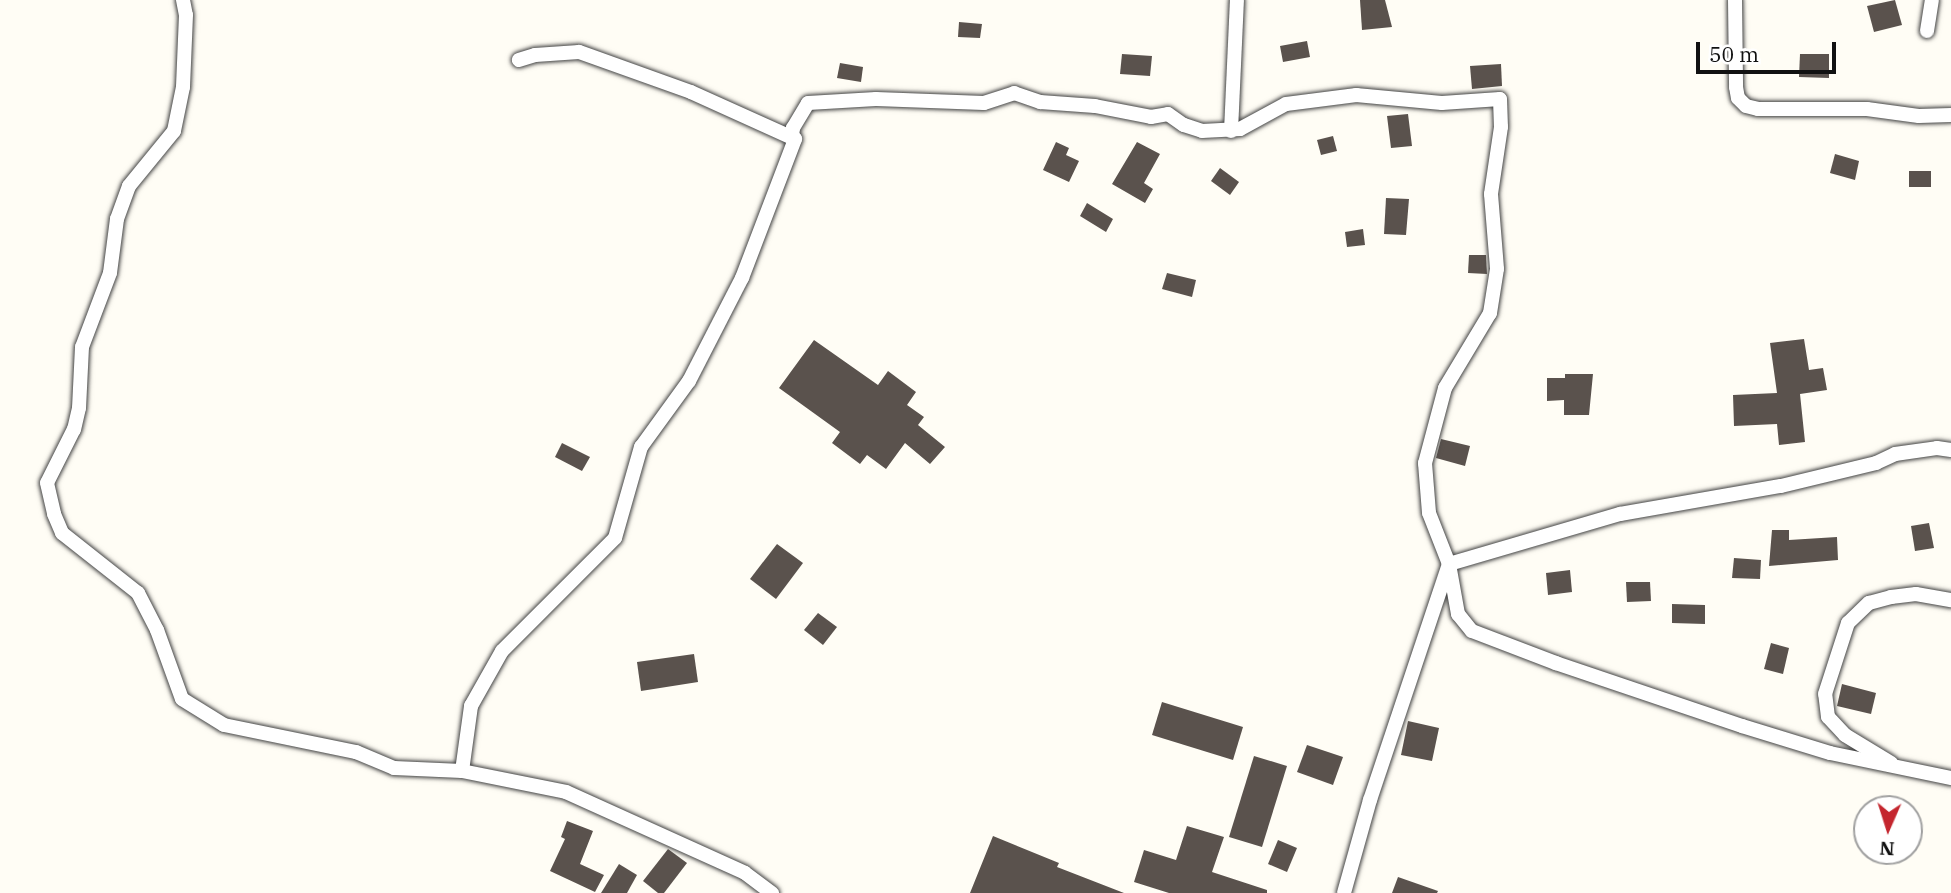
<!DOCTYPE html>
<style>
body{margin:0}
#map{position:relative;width:1951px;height:893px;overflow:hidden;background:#fffdf5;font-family:"IBM Plex Serif",serif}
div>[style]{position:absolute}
.building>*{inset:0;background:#5a524d}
.roads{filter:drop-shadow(0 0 2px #444) drop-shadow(0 0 2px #444)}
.minor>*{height:14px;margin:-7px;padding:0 7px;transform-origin:7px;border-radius:7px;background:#fff}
span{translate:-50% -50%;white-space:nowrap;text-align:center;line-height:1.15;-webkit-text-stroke:7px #fff;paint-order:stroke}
.north{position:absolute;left:1853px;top:795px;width:70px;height:70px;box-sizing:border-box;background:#fff;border:2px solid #a0a0a0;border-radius:50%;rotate:183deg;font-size:19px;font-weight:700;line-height:28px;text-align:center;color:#111}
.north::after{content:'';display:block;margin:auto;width:24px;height:32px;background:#c4262e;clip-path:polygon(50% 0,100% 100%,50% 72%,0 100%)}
.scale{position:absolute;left:1696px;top:42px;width:140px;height:32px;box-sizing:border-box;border:4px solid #111;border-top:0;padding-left:9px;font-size:21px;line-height:24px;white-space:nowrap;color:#111;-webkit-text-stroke:5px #fff;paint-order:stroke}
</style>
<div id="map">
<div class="building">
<i style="clip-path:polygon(1360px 0,1385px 0,1392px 27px,1362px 30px)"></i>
<i style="clip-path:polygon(1895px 0,1902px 25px,1874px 32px,1867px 6px)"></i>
<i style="clip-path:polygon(959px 22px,982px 24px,980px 38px,958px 37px)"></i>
<i style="clip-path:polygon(1307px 41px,1310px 57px,1283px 62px,1280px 46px)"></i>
<i style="clip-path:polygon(1122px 54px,1152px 56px,1150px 76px,1120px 74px)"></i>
<i style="clip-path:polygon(1800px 54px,1829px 54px,1829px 78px,1799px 77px)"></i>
<i style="clip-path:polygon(840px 63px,863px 67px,861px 82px,837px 78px)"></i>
<i style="clip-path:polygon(1501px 64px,1502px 86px,1472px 89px,1470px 66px)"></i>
<i style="clip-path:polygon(1408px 114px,1412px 146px,1391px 148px,1387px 116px)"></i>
<i style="clip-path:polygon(1333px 136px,1337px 151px,1321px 155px,1317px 140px)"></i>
<i style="clip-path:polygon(1056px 142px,1069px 148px,1066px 155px,1079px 161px,1069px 182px,1043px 170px)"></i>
<i style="clip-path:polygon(1137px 142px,1160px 154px,1144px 183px,1153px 189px,1145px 203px,1112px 184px)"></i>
<i style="clip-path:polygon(1835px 154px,1859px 161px,1855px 180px,1830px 173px)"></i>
<i style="clip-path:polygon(1220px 168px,1239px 182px,1230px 195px,1211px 181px)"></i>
<i style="clip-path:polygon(1909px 171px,1931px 171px,1931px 187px,1909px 187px)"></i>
<i style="clip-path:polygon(1386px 198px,1409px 199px,1406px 235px,1384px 234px)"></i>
<i style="clip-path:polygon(1087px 203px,1113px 219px,1106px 232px,1080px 216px)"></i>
<i style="clip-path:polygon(1363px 229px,1365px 245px,1347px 247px,1345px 232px)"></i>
<i style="clip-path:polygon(1469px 255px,1486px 255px,1487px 274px,1468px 273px)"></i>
<i style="clip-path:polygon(1167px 273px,1196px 280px,1192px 297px,1162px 289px)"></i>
<i style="clip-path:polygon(1804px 339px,1809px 370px,1823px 368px,1827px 390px,1800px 394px,1805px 442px,1779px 445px,1777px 424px,1734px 426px,1733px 395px,1777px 393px,1770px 343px)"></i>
<i style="clip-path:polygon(814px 340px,878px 385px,888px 371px,916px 392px,907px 405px,924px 417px,918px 425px,945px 447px,930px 464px,905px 443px,886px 469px,867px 455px,860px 464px,832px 443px,840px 432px,779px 388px)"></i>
<i style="clip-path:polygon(1565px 374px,1593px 374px,1589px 415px,1564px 415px,1564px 400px,1547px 401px,1547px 378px,1565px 378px)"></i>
<i style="clip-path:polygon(1441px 439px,1470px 446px,1465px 466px,1436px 458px)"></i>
<i style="clip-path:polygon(562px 443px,590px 457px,582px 471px,555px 457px)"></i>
<i style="clip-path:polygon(1929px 523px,1934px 548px,1915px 551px,1911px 526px)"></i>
<i style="clip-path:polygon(1772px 530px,1789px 530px,1789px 540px,1837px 537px,1838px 560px,1769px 566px)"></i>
<i style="clip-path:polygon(777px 544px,803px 563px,776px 599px,750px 579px)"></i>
<i style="clip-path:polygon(1734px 558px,1761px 560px,1760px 579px,1732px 578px)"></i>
<i style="clip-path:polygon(1570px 570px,1572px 592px,1548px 595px,1546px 573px)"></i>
<i style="clip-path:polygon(1626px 582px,1650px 582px,1651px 601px,1627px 602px)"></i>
<i style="clip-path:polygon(1672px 604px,1705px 605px,1705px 624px,1672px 623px)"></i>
<i style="clip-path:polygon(818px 613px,837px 627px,823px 645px,804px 630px)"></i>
<i style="clip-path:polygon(1771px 643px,1789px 648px,1783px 674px,1764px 669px)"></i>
<i style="clip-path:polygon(694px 654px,698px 682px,641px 691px,637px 662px)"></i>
<i style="clip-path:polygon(1842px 684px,1876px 693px,1871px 714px,1837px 706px)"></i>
<i style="clip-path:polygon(1162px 702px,1243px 727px,1233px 760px,1152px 735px)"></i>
<i style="clip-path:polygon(1408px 721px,1439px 728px,1432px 761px,1401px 755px)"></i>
<i style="clip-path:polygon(1307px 745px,1343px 757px,1333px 785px,1297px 772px)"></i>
<i style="clip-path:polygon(1254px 756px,1287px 766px,1262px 847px,1229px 837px)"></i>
<i style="clip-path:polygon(567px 821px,593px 831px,580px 864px,604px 875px,595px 892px,550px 871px,565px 839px,561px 837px)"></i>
<i style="clip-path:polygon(1187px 826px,1224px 837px,1212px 872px,1267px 890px,1267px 893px,1169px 893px,1134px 882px,1144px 850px,1176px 860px)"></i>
<i style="clip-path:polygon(993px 836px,1059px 863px,1057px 867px,1124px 893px,970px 893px)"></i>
<i style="clip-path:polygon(1278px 840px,1297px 848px,1287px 872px,1268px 864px)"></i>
<i style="clip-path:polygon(668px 849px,687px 863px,664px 893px,658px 893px,643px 881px)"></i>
<i style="clip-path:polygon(619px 864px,637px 875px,627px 893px,601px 893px)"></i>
<i style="clip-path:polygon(1398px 877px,1438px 891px,1437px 893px,1392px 893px)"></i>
</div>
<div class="roads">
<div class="minor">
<i style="left:183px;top:0;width:15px;rotate:79deg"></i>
<i style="left:186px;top:15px;width:72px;rotate:92.4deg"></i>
<i style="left:183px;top:87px;width:45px;rotate:101.6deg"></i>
<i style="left:174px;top:131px;width:71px;rotate:129.3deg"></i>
<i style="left:129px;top:186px;width:35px;rotate:110deg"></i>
<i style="left:117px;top:219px;width:54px;rotate:97.4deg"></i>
<i style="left:110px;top:273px;width:79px;rotate:110.7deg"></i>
<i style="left:82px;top:347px;width:61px;rotate:92.8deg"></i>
<i style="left:79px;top:408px;width:22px;rotate:103deg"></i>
<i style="left:74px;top:429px;width:60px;rotate:116.6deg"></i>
<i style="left:47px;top:483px;width:32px;rotate:77deg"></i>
<i style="left:54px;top:514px;width:21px;rotate:67deg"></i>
<i style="left:62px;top:533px;width:97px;rotate:38.3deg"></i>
<i style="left:138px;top:593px;width:42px;rotate:62.8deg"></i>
<i style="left:157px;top:630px;width:73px;rotate:70.1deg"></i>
<i style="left:182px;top:699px;width:49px;rotate:31.8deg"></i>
<i style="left:224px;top:725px;width:135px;rotate:11.6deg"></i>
<i style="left:356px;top:752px;width:41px;rotate:22.8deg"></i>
<i style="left:394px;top:768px;width:68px;rotate:2.5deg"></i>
<i style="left:462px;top:771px;width:106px;rotate:11.4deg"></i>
<i style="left:566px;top:792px;width:196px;rotate:24.3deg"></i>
<i style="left:745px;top:873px;width:34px;rotate:37deg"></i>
<i style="left:1735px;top:0;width:87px;rotate:89.3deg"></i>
<i style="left:1736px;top:87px;width:11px;rotate:80deg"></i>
<i style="left:1738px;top:98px;width:11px;rotate:45deg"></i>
<i style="left:1746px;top:106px;width:12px;rotate:14deg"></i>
<i style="left:1758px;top:109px;width:109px"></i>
<i style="left:1867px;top:109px;width:52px;rotate:7.7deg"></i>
<i style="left:1919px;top:116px;width:32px;rotate:-2deg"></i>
<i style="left:1927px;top:31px;width:31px;rotate:-81deg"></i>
<i style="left:1231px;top:131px;width:131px;rotate:-87.4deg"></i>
<i style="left:792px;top:137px;width:9px;rotate:-84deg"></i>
<i style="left:793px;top:128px;width:29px;rotate:-59deg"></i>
<i style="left:808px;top:103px;width:68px;rotate:-3.4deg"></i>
<i style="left:876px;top:99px;width:108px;rotate:2.1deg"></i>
<i style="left:984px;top:103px;width:32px;rotate:-18deg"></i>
<i style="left:1014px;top:93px;width:28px;rotate:19deg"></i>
<i style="left:1040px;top:102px;width:55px;rotate:4.2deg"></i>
<i style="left:1095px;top:106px;width:57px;rotate:11.1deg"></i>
<i style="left:1151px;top:117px;width:17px;rotate:-10deg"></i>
<i style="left:1168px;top:114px;width:19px;rotate:35deg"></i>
<i style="left:1184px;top:125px;width:19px;rotate:18deg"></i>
<i style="left:1202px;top:131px;width:38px;rotate:-3deg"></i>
<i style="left:1240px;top:129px;width:52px;rotate:-28.5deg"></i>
<i style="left:1286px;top:104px;width:71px;rotate:-7.3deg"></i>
<i style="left:1356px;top:95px;width:86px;rotate:5.3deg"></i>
<i style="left:1442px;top:103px;width:58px;rotate:-3.9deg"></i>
<i style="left:1500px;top:99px;width:28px;rotate:88deg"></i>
<i style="left:1501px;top:127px;width:68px;rotate:98.5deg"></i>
<i style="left:1491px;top:194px;width:75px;rotate:85.4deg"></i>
<i style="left:1497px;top:269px;width:45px;rotate:99deg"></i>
<i style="left:1490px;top:313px;width:87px;rotate:121deg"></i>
<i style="left:1445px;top:388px;width:78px;rotate:104.9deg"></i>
<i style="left:1425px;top:463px;width:50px;rotate:85.4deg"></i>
<i style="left:1429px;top:513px;width:55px;rotate:68.6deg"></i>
<i style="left:1449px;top:564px;width:51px;rotate:79.8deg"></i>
<i style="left:1458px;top:614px;width:22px;rotate:51deg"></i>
<i style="left:1472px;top:631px;width:90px;rotate:20.9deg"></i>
<i style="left:1556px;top:663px;width:196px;rotate:18.7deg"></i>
<i style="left:1742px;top:726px;width:92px;rotate:17.1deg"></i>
<i style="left:1830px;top:753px;width:124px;rotate:11.7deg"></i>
<i style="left:1891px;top:763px;width:54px;rotate:-148.7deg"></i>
<i style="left:1845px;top:735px;width:25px;rotate:-133deg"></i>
<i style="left:1828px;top:717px;width:23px;rotate:-97deg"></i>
<i style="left:1825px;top:694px;width:75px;rotate:-72.1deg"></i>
<i style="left:1848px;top:623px;width:29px;rotate:-44deg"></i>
<i style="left:1869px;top:603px;width:23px;rotate:-15deg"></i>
<i style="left:1891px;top:597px;width:25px;rotate:-7deg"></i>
<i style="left:1916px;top:594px;width:36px;rotate:10deg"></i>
<i style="left:462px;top:771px;width:66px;rotate:-82.1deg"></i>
<i style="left:471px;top:706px;width:63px;rotate:-60.6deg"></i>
<i style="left:502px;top:651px;width:160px;rotate:-45deg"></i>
<i style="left:615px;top:538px;width:95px;rotate:-74.1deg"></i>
<i style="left:641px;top:447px;width:82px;rotate:-54deg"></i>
<i style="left:689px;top:381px;width:116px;rotate:-62.8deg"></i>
<i style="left:742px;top:278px;width:149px;rotate:-69.1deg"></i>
<i style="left:795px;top:139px;width:114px;rotate:-155.7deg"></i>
<i style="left:691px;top:92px;width:119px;rotate:-160.3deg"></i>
<i style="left:579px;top:52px;width:44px;rotate:176.1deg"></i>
<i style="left:535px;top:55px;width:17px;rotate:163deg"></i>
<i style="left:1344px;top:893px;width:97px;rotate:-74.4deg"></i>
<i style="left:1370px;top:800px;width:249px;rotate:-71.5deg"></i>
<i style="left:1449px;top:564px;width:178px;rotate:-16.3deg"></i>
<i style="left:1620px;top:514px;width:163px;rotate:-9.9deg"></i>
<i style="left:1781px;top:486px;width:98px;rotate:-13.6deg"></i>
<i style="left:1876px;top:463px;width:21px;rotate:-25deg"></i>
<i style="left:1895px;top:454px;width:42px;rotate:-8.1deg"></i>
<i style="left:1937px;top:448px;width:14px;rotate:8deg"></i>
</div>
</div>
<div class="north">N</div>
<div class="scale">50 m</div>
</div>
